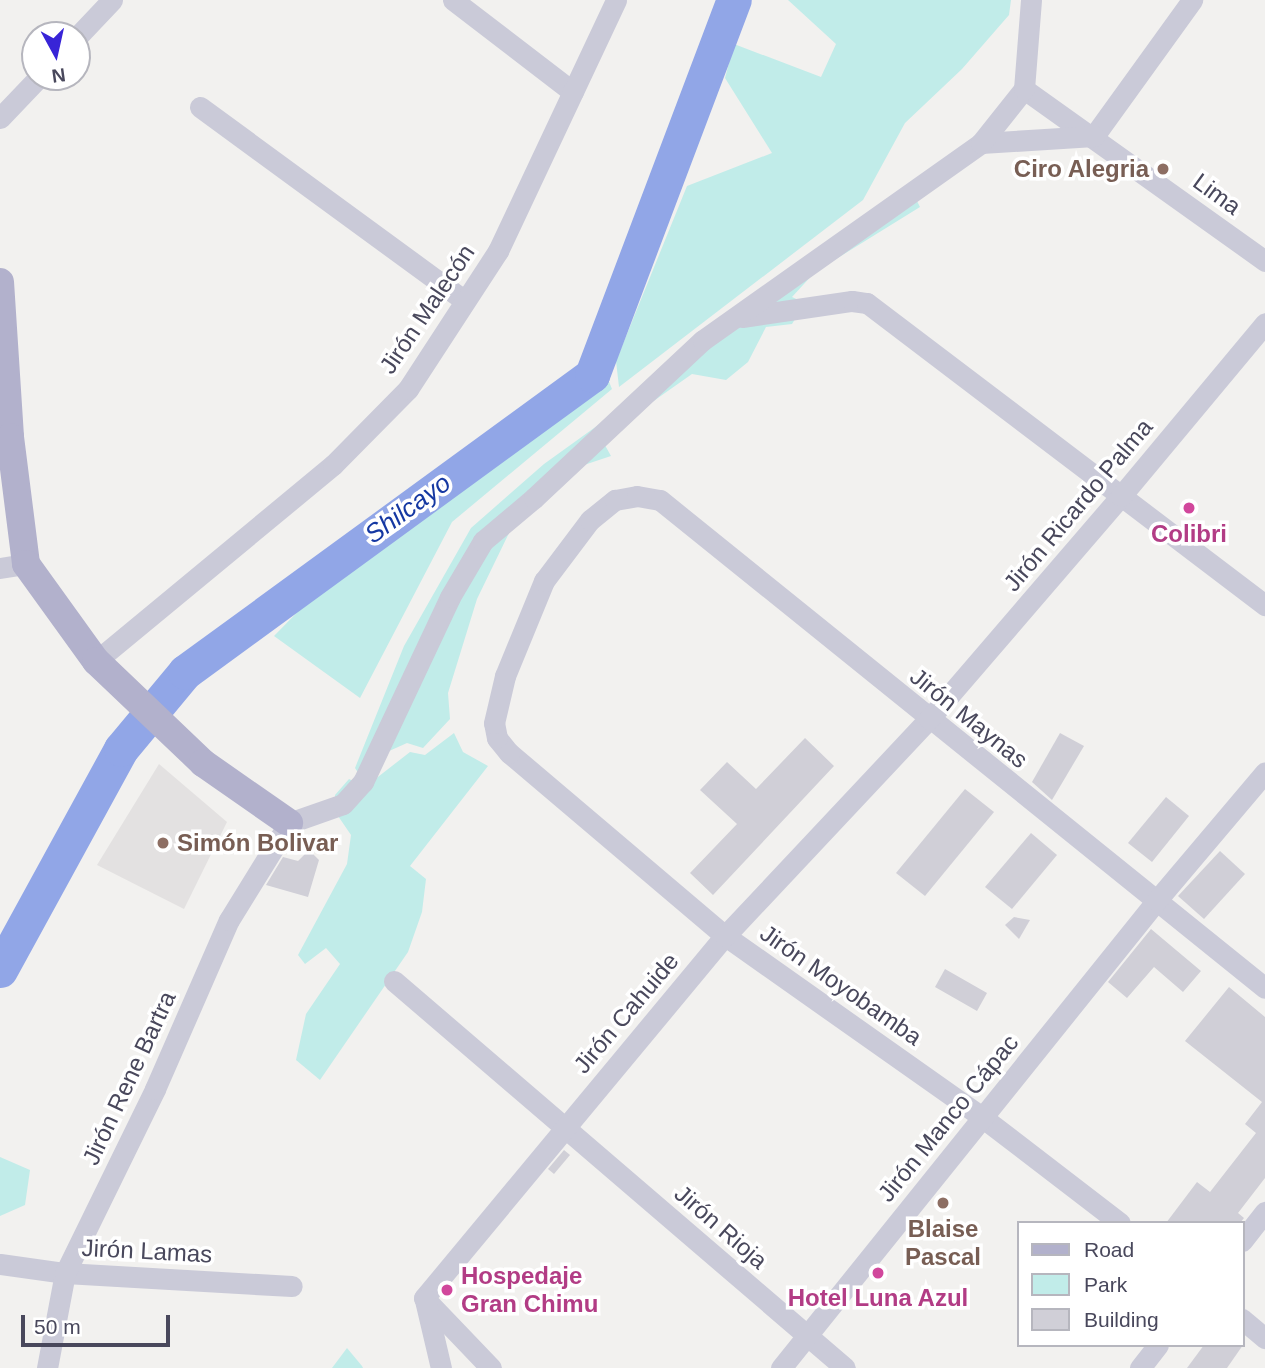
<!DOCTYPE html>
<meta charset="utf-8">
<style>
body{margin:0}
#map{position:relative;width:1265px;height:1368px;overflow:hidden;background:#f2f1ef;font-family:Arial,sans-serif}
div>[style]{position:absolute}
.education>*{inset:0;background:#e3e1e1}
.green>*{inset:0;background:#c1ece9}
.river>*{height:35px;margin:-17.5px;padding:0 17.5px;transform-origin:17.5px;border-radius:17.5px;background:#91a6e7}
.building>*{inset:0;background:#d0cfd7}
.minor>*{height:21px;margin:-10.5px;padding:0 10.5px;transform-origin:10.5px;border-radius:10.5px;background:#cacad8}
.major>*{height:28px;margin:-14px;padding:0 14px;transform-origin:14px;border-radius:14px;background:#b2b1cc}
.dots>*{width:19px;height:19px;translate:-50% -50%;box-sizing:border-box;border:4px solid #fff;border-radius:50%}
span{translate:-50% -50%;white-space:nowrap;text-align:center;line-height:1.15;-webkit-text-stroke:7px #fff;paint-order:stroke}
.education-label{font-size:24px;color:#785e54;font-weight:700}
.right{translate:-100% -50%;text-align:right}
.left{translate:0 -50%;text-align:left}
.street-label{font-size:24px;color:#49485c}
.hotel-label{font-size:24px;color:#b23c85;font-weight:700}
.water-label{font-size:26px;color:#1538a2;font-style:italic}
.legend{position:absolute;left:1017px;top:1221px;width:228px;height:126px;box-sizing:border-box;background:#fff;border:2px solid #b6b6be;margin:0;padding:9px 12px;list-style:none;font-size:21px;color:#49485c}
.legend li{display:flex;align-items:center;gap:14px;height:35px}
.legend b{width:35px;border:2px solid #b6b6be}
.north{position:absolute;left:21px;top:21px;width:70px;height:70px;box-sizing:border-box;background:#fff;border:2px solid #b6b6be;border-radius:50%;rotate:172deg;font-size:19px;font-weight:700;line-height:28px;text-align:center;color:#49485c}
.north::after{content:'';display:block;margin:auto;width:24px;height:32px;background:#3824d7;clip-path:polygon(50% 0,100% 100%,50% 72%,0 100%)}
.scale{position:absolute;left:21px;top:1315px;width:149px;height:32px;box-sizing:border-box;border:4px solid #49485c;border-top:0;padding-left:9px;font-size:21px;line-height:24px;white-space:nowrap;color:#49485c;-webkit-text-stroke:5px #fff;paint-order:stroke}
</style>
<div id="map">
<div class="education">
<i style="clip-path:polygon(159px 764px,227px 822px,184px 909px,97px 865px)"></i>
</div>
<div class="green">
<i style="clip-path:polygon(788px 0,1011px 0,1009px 15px,962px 69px,905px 123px,863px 200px,619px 387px,616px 361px,687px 186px,772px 153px,725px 78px,734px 44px,821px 77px,836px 44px)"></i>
<i style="clip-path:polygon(915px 197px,920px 207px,815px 272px,792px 297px,805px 303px,792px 324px,766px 327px,748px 362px,726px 380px,692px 374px,601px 438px,611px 456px,584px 465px,509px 533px,477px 599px,448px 693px,450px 719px,423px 748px,407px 743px,378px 756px,361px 777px,355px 768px,404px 646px,471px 528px,544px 464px)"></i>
<i style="clip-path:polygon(605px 372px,612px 389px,452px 522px,360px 698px,274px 636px,322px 587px,514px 447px)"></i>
<i style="clip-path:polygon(454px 733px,463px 752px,488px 766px,410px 866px,426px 879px,422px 912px,408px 952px,320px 1080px,296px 1060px,306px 1014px,340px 964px,326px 948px,305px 964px,298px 955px,347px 864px,351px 835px,336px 813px,335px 795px,349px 779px,365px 787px,410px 752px,425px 755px)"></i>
<i style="clip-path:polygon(0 1157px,30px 1170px,25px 1205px,0 1216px)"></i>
<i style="clip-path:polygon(347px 1348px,362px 1366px,363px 1368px,332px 1368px)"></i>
</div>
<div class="river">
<i style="left:0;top:970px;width:252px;rotate:-61.3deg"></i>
<i style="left:121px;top:749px;width:100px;rotate:-50.3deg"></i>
<i style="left:185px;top:672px;width:504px;rotate:-36.12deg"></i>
<i style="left:592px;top:375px;width:401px;rotate:-69.3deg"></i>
</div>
<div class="building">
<i style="clip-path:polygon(1060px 733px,1084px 746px,1052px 800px,1032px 782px)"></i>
<i style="clip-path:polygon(805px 738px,834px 766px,713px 895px,690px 873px,737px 824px,700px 790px,727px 762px,756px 789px)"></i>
<i style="clip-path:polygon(965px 789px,994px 812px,925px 896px,896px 873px)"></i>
<i style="clip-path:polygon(1166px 797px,1189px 816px,1152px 862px,1128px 843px)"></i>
<i style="clip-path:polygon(1031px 833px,1057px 855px,1012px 909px,985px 887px)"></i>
<i style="clip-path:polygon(309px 850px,319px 860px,308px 897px,266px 885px,283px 857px,298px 861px)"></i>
<i style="clip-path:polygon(1220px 851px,1245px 874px,1204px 919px,1178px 896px)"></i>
<i style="clip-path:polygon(1014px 917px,1030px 920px,1019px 939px,1005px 925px)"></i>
<i style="clip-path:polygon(1151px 929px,1201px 971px,1183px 992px,1154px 967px,1127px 998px,1108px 982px)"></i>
<i style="clip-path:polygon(945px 969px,987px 993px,977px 1011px,935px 987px)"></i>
<i style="clip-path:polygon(1229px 987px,1265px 1017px,1265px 1178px,1238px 1213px,1244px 1218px,1240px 1223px,1166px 1223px,1197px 1182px,1210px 1192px,1256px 1133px,1245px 1124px,1262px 1102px,1185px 1041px)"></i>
<i style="clip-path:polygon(564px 1150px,570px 1155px,554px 1174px,548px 1169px)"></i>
<i style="clip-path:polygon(1204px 1345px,1243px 1345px,1227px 1368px,1187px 1368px)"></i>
</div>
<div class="minor">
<i style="left:453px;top:0;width:151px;rotate:37.5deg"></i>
<i style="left:77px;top:37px;width:51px;rotate:-46.6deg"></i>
<i style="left:1024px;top:89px;width:296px;rotate:35.5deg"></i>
<i style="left:200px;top:107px;width:327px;rotate:36.2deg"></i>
<i style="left:0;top:118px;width:57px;rotate:-46.4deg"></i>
<i style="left:1094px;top:136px;width:168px;rotate:-54.2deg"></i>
<i style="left:981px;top:143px;width:113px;rotate:-3.5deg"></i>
<i style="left:742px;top:317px;width:111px;rotate:-8.3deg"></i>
<i style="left:852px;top:301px;width:15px;rotate:8deg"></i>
<i style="left:867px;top:303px;width:500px;rotate:37.2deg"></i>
<i style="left:0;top:568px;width:26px;rotate:-9deg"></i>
<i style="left:96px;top:661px;width:308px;rotate:-39.6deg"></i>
<i style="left:333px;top:465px;width:107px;rotate:-45.4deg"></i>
<i style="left:408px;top:389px;width:165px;rotate:-56.9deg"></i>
<i style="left:498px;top:251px;width:277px;rotate:-64.8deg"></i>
<i style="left:394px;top:981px;width:594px;rotate:40.63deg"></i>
<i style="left:1120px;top:1223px;width:174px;rotate:-142.5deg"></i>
<i style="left:982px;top:1117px;width:314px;rotate:-144.8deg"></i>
<i style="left:725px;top:936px;width:283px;rotate:-139.7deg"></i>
<i style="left:509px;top:753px;width:19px;rotate:-129deg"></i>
<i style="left:497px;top:738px;width:15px;rotate:-101deg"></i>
<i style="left:494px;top:723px;width:48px;rotate:-76.8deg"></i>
<i style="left:505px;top:676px;width:103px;rotate:-67.7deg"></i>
<i style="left:544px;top:581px;width:76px;rotate:-53deg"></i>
<i style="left:590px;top:520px;width:32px;rotate:-39deg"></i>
<i style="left:615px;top:500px;width:22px;rotate:-10deg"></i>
<i style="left:637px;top:496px;width:23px;rotate:10deg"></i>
<i style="left:660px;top:500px;width:777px;rotate:38.89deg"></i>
<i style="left:1242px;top:1241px;width:37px;rotate:-52deg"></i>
<i style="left:0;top:1264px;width:66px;rotate:7.9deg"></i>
<i style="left:65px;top:1273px;width:227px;rotate:3.3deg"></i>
<i style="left:424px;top:1298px;width:471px;rotate:-50.3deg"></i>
<i style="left:725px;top:936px;width:298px;rotate:-46.8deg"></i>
<i style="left:929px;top:719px;width:294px;rotate:-49.3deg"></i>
<i style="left:1121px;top:496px;width:225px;rotate:-50.2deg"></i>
<i style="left:424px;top:1298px;width:97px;rotate:46.3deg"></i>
<i style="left:425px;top:1300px;width:70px;rotate:76.8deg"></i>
<i style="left:1242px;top:1319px;width:30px;rotate:40deg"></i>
<i style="left:47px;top:1368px;width:97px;rotate:-79.3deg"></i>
<i style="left:65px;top:1273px;width:205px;rotate:-63.9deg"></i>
<i style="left:155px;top:1089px;width:184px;rotate:-66.4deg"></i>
<i style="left:229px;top:920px;width:114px;rotate:-58.3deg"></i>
<i style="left:289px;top:823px;width:57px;rotate:-19.4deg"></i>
<i style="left:343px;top:804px;width:30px;rotate:-48deg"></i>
<i style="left:363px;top:782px;width:204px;rotate:-64.8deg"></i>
<i style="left:450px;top:597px;width:65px;rotate:-59.5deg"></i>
<i style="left:483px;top:541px;width:67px;rotate:-40.1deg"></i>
<i style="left:534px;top:498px;width:231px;rotate:-43.1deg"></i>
<i style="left:703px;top:340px;width:341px;rotate:-35.3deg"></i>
<i style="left:981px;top:143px;width:69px;rotate:-51.5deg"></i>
<i style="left:1024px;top:89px;width:89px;rotate:-85.5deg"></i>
<i style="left:781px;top:1368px;width:600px;rotate:-51.22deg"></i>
<i style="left:1157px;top:900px;width:167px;rotate:-49.8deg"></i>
<i style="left:1140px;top:1368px;width:29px;rotate:-52deg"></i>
</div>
<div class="major">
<i style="left:0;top:282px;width:155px;rotate:86.3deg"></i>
<i style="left:10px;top:437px;width:128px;rotate:82.8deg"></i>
<i style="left:26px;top:564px;width:120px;rotate:54.2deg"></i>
<i style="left:96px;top:661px;width:148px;rotate:43.6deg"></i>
<i style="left:203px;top:763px;width:105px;rotate:34.9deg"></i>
</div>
<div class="dots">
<i style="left:1163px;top:169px;background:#8d6e63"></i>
<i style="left:1189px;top:508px;background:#d1479c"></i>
<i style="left:163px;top:843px;background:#8d6e63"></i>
<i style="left:943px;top:1203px;background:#8d6e63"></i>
<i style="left:878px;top:1273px;background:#d1479c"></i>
<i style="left:447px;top:1290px;background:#d1479c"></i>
</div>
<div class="education-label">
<span class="right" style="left:1149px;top:169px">Ciro Alegria</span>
<span class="left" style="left:177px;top:843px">Simón Bolivar</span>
<span style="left:943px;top:1243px">Blaise<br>Pascal</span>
</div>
<div class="street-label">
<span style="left:1217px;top:194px;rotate:36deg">Lima</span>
<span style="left:427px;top:309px;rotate:-56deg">Jirón Malecón</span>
<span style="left:1078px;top:505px;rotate:-50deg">Jirón Ricardo Palma</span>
<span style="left:969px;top:718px;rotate:39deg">Jirón Maynas</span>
<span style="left:841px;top:985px;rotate:35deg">Jirón Moyobamba</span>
<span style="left:626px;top:1013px;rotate:-50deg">Jirón Cahuide</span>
<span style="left:129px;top:1078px;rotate:-65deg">Jirón Rene Bartra</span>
<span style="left:948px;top:1118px;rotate:-51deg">Jirón Manco Cápac</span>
<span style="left:721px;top:1227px;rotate:41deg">Jirón Rioja</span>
<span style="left:147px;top:1251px;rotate:3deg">Jirón Lamas</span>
</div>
<div class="hotel-label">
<span style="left:1189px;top:534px">Colibri</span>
<span class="left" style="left:461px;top:1290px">Hospedaje<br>Gran Chimu</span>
<span style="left:878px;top:1298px">Hotel Luna Azul</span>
</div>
<div class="water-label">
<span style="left:408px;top:509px;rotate:-36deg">Shilcayo</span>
</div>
<ul class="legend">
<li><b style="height:9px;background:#b2b1cc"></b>Road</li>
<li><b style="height:19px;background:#c1ece9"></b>Park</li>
<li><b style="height:19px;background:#d0cfd7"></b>Building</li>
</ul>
<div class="north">N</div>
<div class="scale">50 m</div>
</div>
